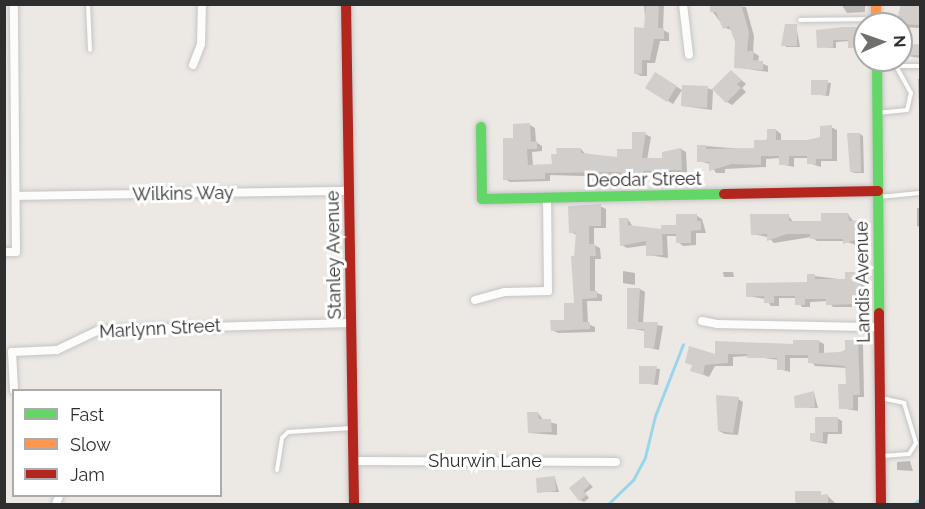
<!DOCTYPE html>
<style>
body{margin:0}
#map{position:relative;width:925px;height:509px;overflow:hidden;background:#ece8e4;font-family:Raleway,sans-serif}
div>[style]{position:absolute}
.shadow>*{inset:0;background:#0003}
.stream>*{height:3px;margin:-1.5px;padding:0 1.5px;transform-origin:1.5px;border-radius:1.5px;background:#99d6ec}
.building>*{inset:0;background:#d1cecb}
.roads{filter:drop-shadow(0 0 2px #c5c4c5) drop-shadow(0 0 2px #c5c4c5)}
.lane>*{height:4px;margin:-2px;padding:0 2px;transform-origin:2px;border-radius:2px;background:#fcfcfb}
.street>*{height:8px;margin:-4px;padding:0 4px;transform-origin:4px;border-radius:4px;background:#fcfcfb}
.fast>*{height:10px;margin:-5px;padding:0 5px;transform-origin:5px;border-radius:5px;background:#63d668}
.slow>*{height:10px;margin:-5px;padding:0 5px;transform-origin:5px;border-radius:5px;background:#ff974d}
.jam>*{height:10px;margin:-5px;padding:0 5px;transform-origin:5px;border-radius:5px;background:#b3261e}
span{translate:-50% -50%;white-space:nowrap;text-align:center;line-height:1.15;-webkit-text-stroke:6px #fff;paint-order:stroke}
.street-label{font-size:18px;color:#2e2e2e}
.frame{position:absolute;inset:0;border:6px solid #2e2e2e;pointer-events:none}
.legend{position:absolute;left:12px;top:389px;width:210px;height:108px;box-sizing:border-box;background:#fff;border:2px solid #ababab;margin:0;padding:8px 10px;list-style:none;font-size:18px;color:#2e2e2e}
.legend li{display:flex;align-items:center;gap:12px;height:30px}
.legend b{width:30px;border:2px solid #ababab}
.north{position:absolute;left:853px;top:12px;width:60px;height:60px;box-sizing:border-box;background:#fff;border:2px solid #ababab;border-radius:50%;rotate:88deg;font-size:16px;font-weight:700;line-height:24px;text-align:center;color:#2e2e2e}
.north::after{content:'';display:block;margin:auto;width:21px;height:27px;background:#706f6e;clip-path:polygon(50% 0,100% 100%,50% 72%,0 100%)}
</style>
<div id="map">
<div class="shadow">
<i style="clip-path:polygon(644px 4px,664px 4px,663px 30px,669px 33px,669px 41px,660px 41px,655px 63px,647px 63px,647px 76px,641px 76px,635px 73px,646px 30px)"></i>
<i style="clip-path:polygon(712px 4px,746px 7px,754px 36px,753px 52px,759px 56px,758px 62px,768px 66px,768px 72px,735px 67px,737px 42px,732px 30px,725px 28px,712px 11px)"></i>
<i style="clip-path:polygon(841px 4px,865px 4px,865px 12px,847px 13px)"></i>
<i style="clip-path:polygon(920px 4px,920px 28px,901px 27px,901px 24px)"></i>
<i style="clip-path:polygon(796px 25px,800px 47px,786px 47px,783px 34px)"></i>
<i style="clip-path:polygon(859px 28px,862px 49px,850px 47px,850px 41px,836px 42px,836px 48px,818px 47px,818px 32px)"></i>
<i style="clip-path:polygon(920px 46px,920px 58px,902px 55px)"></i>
<i style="clip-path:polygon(731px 71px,746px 84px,742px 88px,746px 92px,732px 105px,727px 102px)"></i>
<i style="clip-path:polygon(655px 74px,682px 90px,673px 104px,647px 88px)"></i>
<i style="clip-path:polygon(918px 79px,920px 79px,920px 109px,919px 109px)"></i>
<i style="clip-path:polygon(812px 81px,831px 83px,829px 96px,812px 94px)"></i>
<i style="clip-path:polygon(707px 88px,713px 90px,712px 110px,683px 106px)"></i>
<i style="clip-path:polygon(530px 125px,535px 128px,536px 142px,542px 146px,542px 151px,532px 152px,533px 166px,553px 166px,581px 149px,586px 155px,619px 159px,633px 150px,645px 134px,651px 137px,647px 160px,663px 159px,663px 154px,681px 149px,686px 152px,687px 172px,647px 173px,648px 178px,550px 175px,550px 181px,510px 182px,505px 179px,515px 139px)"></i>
<i style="clip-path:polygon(831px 127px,837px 130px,837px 161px,821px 161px,821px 167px,809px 163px,809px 158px,794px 158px,794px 167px,780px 164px,780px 158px,766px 159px,766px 167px,725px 169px,725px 173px,716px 173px,710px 164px,699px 161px,705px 146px,756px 150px,776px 130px,781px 134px,781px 141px,807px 141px,822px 139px)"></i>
<i style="clip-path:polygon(919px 128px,920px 128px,920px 156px,919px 155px)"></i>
<i style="clip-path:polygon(860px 134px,863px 136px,864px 173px,854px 173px,851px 171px)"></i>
<i style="clip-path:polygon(600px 206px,606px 209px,606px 228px,594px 228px,594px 245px,600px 248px,601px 259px,595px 259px,595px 292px,602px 295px,602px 301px,587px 301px,588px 324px,595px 327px,595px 332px,558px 333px,552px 330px,566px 321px,575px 304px,577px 235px,570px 232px)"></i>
<i style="clip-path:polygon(917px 208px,920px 208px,920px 227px,917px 226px)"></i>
<i style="clip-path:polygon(848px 214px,854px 222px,865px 225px,866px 241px,859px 241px,859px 246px,844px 241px,817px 241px,811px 237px,774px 243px,768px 237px,752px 234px,788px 215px,794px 223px,823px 222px)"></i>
<i style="clip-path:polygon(697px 216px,702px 219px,706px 233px,696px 233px,696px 245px,683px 246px,678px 242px,678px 236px,667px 236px,668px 258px,648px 255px,648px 245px,627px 248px,622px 245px,628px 219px,633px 227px,663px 230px)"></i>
<i style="clip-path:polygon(623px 271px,635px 273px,635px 285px,623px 283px)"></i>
<i style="clip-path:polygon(723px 272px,733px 272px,734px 277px,724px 277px)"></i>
<i style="clip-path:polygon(859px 274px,864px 277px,865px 307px,833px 307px,828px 301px,810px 302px,810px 307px,802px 307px,796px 298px,779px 298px,779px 306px,771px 306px,766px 299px,747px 296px,809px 284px,814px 276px,847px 280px)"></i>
<i style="clip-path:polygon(640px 289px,645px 292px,643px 323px,663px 326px,659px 350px,645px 347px,645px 331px,628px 328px)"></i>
<i style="clip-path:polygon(818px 341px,824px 344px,824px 354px,840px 354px,858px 341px,863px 344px,864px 397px,858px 397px,858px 411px,840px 408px,847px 386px,847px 368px,815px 366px,809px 358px,790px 358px,790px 372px,779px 369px,779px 360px,748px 356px,733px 357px,733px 366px,715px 366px,709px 377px,692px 370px,717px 356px,717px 342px,794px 346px)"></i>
<i style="clip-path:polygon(641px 367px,660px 369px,658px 385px,640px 383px)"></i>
<i style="clip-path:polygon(814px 393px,818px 408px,796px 407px)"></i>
<i style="clip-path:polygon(738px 399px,743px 402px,738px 435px,725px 434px,719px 431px)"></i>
<i style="clip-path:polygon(538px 413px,544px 421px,557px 424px,557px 435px,529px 433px)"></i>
<i style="clip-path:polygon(837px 418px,842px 421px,842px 434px,828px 434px,827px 444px,811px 441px)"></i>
<i style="clip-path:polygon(910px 461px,913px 471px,897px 470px,897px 462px)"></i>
<i style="clip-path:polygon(555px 478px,559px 492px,538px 492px)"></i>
<i style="clip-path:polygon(584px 478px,593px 487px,585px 493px,589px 498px,584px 502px,580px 500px)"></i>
<i style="clip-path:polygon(828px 496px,836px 504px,796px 501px)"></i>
</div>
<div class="stream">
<i style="left:608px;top:504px;width:35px;rotate:-44deg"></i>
<i style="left:633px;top:480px;width:26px;rotate:-62deg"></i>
<i style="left:645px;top:457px;width:42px;rotate:-76.3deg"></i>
<i style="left:655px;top:416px;width:77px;rotate:-68.7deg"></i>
<i style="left:914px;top:504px;width:8px;rotate:-40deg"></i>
</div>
<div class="building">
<i style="clip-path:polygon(646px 4px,659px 4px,658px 28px,664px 28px,664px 39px,654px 39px,650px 60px,642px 60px,642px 74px,634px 74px,634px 27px,644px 28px)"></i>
<i style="clip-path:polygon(710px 4px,741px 4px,749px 32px,747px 51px,754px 51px,753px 60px,763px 61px,763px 70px,734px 68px,735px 42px,729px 26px,723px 29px,716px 12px,710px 12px)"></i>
<i style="clip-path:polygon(901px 4px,921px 4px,921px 25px,896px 24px)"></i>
<i style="clip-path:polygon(785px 24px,797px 24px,797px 46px,781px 46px)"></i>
<i style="clip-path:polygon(843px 27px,859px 27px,859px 48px,848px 48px,848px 40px,833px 40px,833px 47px,817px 48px,816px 30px)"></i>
<i style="clip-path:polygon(921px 44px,921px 55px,901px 56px,901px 45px)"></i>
<i style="clip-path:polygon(731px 70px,742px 80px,737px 84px,741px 88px,726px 103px,712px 89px)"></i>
<i style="clip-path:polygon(655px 72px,677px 86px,667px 102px,645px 88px)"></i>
<i style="clip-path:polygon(811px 80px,828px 80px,826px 95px,811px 95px)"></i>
<i style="clip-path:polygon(682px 85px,708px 86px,707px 108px,681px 106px)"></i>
<i style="clip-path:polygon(530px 123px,531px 142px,537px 141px,537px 149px,527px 149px,528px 165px,552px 164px,551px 154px,557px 154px,556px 148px,581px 148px,581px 153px,617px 157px,617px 149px,632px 149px,632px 132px,646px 132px,642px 158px,662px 158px,662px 152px,681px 148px,682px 170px,643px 171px,643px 176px,633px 176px,618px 172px,545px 173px,545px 179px,503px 180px,503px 138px,513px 138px,513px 124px)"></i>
<i style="clip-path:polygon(832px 125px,832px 159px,816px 159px,816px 164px,807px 164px,807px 156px,789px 156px,789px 165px,779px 165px,779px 156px,761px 156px,761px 165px,732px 164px,709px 171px,709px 162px,697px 162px,697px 145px,706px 145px,706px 149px,754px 148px,754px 140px,767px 140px,767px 129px,776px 129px,776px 140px,807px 140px,820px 137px,820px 126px)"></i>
<i style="clip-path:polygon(847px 133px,860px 133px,861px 172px,850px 172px)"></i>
<i style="clip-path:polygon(601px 204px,601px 226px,589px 226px,589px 244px,595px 244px,596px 256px,590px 256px,590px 291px,597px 291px,597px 298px,582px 299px,583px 322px,590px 322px,590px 329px,551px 331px,550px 320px,564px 320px,564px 303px,574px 303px,571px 256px,574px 256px,576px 233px,569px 233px,568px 206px)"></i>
<i style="clip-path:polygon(821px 213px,848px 213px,849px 221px,860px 220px,861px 238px,843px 244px,843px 239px,810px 239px,810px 234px,787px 234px,767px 241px,767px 234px,751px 235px,750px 214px,789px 214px,789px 221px,821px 221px)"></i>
<i style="clip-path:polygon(676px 214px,697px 214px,697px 221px,701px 221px,701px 230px,691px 231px,691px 243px,676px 243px,676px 234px,662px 234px,663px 255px,646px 256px,646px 241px,620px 246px,619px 218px,628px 218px,628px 225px,661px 229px,661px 225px,676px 225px)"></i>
<i style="clip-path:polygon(845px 272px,859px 272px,860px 304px,826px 305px,826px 299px,805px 299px,805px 305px,795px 305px,795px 296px,774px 296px,774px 303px,764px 303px,764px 296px,746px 297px,746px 283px,807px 282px,807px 274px,815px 274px,815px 279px,845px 279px)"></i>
<i style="clip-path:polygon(627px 288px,640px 288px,638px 322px,658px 322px,654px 348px,644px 348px,644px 329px,627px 329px)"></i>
<i style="clip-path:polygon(793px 340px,819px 340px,819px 353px,840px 352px,845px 350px,845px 340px,858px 340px,860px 395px,853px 395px,853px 409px,839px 409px,838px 384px,846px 384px,845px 366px,808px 363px,808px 355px,785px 355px,785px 370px,777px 370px,777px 358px,747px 358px,747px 354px,728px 354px,728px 363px,705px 365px,703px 375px,690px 371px,692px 365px,685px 363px,689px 346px,715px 354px,715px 341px,793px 344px)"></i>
<i style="clip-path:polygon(639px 366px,657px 366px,654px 384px,639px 384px)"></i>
<i style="clip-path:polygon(814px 391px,815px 407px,795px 408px,794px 396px)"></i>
<i style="clip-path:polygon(716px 395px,739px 397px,733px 433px,718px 431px)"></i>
<i style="clip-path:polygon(527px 412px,538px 412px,539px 419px,551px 419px,552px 432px,528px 433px)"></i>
<i style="clip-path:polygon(815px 417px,838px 417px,838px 432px,823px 432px,823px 442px,810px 441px,810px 433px,815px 433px)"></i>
<i style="clip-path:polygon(555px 476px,556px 491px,537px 493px,536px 478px)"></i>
<i style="clip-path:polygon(584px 476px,590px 485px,583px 491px,587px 495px,579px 501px,569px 488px)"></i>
<i style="clip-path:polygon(795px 491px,821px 491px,821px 495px,828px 494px,828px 504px,800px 504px,795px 502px)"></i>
</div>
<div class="roads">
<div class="lane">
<i style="left:88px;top:4px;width:46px;rotate:87.5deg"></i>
<i style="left:800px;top:20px;width:75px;rotate:-0.8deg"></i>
<i style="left:878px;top:66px;width:18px"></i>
<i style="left:896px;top:66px;width:31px;rotate:61deg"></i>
<i style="left:911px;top:93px;width:17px;rotate:103deg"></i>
<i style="left:907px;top:110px;width:27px;rotate:174deg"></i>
<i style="left:897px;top:66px;width:23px"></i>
<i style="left:879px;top:197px;width:41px;rotate:-5.6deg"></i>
<i style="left:881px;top:398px;width:24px;rotate:12deg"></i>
<i style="left:904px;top:403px;width:42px;rotate:73.3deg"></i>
<i style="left:916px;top:443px;width:13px;rotate:122deg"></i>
<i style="left:909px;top:454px;width:27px;rotate:176deg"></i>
<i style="left:277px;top:470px;width:32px;rotate:-81deg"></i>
<i style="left:282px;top:438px;width:8px;rotate:-45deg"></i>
<i style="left:288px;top:432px;width:64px;rotate:-3.6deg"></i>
</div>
<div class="street">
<i style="left:683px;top:4px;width:51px;rotate:83.3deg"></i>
<i style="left:193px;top:65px;width:22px;rotate:-69deg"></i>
<i style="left:201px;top:44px;width:40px;rotate:-88.6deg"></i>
<i style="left:16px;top:196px;width:334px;rotate:-0.9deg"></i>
<i style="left:4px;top:252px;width:12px"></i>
<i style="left:16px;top:252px;width:248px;rotate:-90.5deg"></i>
<i style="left:475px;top:300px;width:31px;rotate:-15deg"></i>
<i style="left:505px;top:292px;width:43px;rotate:-1.3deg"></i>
<i style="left:548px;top:291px;width:93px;rotate:-90.6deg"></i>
<i style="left:702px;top:321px;width:15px;rotate:11deg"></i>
<i style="left:717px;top:324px;width:163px;rotate:1.1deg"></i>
<i style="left:14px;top:390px;width:38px;rotate:-93deg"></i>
<i style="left:12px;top:352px;width:45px;rotate:-2.5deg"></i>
<i style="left:57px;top:350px;width:47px;rotate:-25.5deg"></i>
<i style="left:99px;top:330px;width:252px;rotate:-1.6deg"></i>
<i style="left:354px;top:461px;width:262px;rotate:0.2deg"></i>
<i style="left:56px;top:504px;width:9px;rotate:-69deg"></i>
</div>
<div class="fast">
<i style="left:877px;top:60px;width:253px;rotate:89.5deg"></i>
<i style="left:481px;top:127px;width:72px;rotate:89.2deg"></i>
<i style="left:482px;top:199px;width:242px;rotate:-1.2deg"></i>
</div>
<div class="slow">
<i style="left:876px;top:4px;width:20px;rotate:90deg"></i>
</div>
<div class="jam">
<i style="left:346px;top:4px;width:500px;rotate:89.08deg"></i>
<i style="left:724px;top:194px;width:154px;rotate:-1.1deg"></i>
<i style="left:879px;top:313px;width:191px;rotate:89.4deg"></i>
</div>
</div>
<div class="street-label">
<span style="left:644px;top:180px;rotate:-1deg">Deodar Street</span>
<span style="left:183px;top:194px;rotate:-1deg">Wilkins Way</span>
<span style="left:334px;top:255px;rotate:-91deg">Stanley Avenue</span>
<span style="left:863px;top:282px;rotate:-91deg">Landis Avenue</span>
<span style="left:160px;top:329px;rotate:-3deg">Marlynn Street</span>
<span style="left:485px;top:461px">Shurwin Lane</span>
</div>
<div class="frame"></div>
<ul class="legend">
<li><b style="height:8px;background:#63d668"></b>Fast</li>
<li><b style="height:8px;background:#ff974d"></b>Slow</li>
<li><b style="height:8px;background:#b3261e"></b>Jam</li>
</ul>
<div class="north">N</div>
</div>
